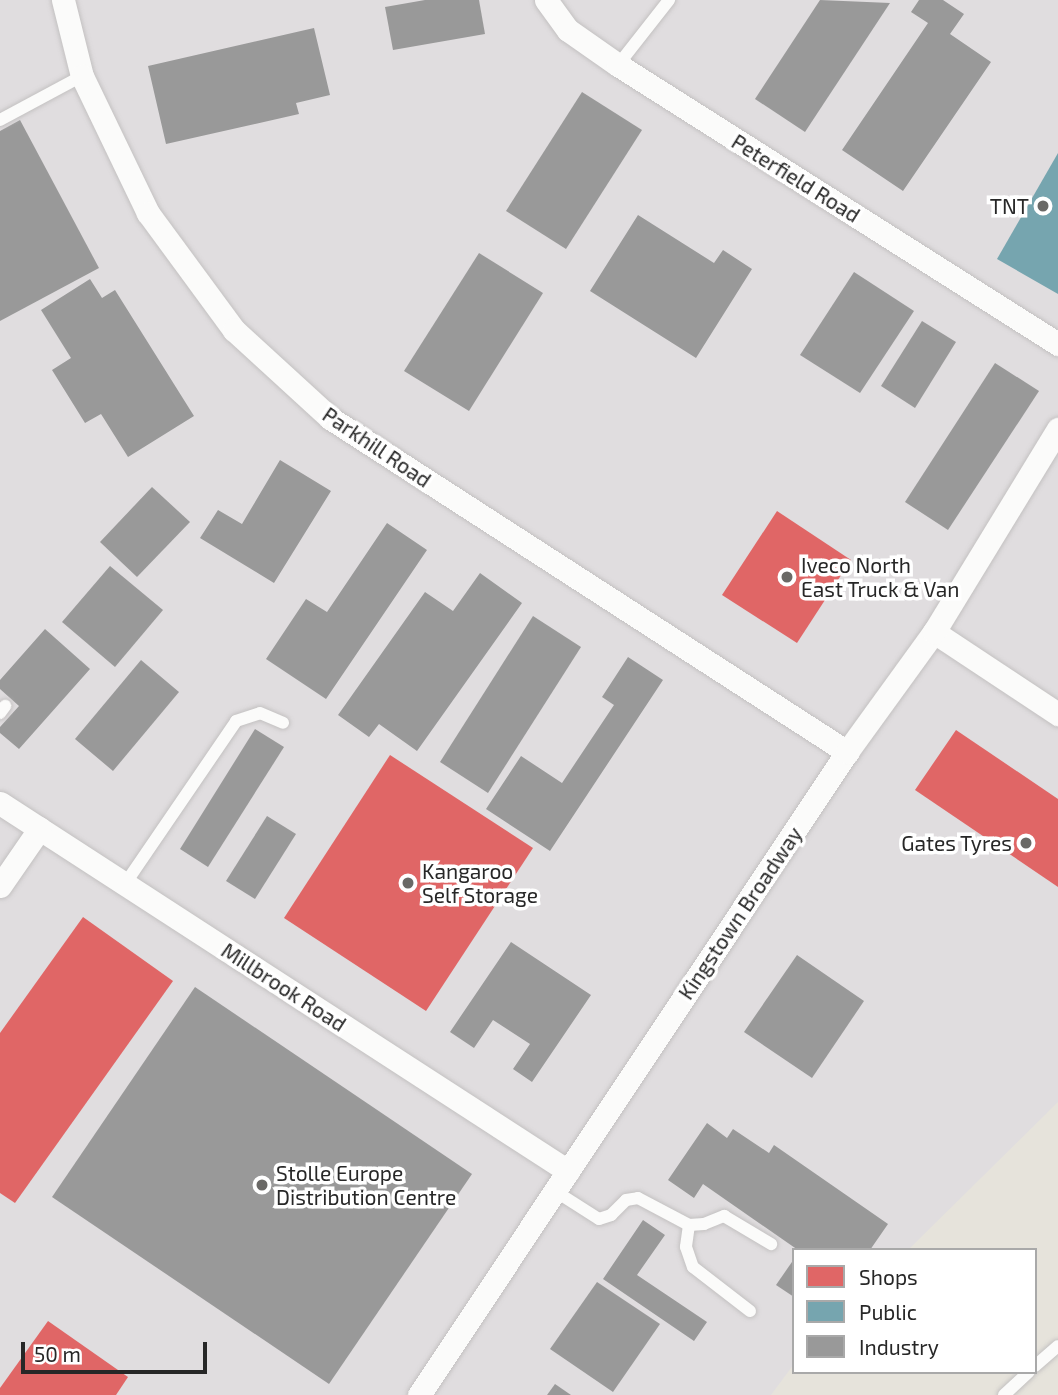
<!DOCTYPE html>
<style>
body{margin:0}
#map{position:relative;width:1058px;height:1395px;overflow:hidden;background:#e6e3db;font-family:"Exo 2",sans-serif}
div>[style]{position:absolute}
.industrial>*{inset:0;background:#e0dddf}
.shops>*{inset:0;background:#e06666}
.public>*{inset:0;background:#76a5af}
.industry>*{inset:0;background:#999}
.roads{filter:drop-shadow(0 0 2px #c3c1c1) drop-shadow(0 0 2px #c3c1c1)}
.service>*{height:12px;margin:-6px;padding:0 6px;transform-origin:6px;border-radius:6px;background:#fbfbfa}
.minor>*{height:23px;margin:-11.5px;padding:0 11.5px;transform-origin:11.5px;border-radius:11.5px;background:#fbfbfa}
.dots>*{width:19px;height:19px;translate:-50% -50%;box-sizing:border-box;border:4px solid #fff;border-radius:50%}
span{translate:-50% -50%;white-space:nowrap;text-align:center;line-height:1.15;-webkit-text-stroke:7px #fff;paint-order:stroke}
.street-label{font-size:21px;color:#272727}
.poi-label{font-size:21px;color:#272727}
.right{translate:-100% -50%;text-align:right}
.left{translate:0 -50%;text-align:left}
.legend{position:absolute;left:792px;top:1248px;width:245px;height:126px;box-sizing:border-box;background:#fff;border:2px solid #a9a9a9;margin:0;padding:9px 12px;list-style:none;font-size:21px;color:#272727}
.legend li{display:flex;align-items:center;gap:14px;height:35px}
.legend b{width:35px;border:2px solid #a9a9a9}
.scale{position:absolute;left:21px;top:1342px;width:186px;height:32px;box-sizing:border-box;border:4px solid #272727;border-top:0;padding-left:9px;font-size:21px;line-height:24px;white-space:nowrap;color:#272727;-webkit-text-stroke:5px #fff;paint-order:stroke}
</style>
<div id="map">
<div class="industrial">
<i style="clip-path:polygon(0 0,1058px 0,1058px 1102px,908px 1250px,794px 1250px,794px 1364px,771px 1395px,0 1395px)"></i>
</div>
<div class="shops">
<i style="clip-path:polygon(777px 511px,851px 560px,797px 643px,722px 595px)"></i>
<i style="clip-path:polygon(956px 730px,1058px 799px,1058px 887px,915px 790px)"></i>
<i style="clip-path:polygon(390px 755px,533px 848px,426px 1011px,284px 918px)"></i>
<i style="clip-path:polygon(83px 917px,173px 981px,15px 1203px,0 1193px,0 1033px)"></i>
<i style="clip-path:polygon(48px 1321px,128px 1377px,116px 1395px,0 1395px,0 1388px)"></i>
</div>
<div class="public">
<i style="clip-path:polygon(1058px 153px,1058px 294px,997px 259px)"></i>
</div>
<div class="industry">
<i style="clip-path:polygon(425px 0,479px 0,485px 34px,393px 50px,385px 7px)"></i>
<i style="clip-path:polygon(820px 0,890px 3px,805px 132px,755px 99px)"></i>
<i style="clip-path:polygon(919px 0,943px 0,964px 14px,950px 34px,991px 62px,903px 191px,842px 150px,928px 23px,911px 12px)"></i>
<i style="clip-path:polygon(314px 28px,330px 95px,296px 103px,299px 114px,166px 144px,148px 66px)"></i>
<i style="clip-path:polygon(582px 92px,642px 130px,566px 249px,506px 211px)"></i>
<i style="clip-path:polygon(20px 120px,99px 268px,0 321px,0 131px)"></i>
<i style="clip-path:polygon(638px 215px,714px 263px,723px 250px,752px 269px,696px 358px,590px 291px)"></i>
<i style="clip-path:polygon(479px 253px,543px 293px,469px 411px,404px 371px)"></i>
<i style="clip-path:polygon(854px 272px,914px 311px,860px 393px,800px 355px)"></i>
<i style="clip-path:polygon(90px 279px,102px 298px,115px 290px,194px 416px,128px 457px,101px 414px,85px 423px,52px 370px,71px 358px,41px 310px)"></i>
<i style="clip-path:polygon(922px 321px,956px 342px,915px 408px,881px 386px)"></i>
<i style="clip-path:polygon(995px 363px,1039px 391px,948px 530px,905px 502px)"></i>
<i style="clip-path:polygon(280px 460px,331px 491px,274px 583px,200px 538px,218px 510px,242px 524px)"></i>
<i style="clip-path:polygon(152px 487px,190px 522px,137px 577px,100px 542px)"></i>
<i style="clip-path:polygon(387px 523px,427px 550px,326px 699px,266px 659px,306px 599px,327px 612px)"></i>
<i style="clip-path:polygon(110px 566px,163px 610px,115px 667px,62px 622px)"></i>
<i style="clip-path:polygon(480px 573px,522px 603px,417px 751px,379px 724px,369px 737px,338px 715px,425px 592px,453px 611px)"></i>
<i style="clip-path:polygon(533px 616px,581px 647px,488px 793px,440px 762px)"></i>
<i style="clip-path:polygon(45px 629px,90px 669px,19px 749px,0 733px,0 727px,19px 706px,0 689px,0 680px)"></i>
<i style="clip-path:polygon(628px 657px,663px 680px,550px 851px,486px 809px,521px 756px,562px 783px,614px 705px,602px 697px)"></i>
<i style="clip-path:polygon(141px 660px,179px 692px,113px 771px,75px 739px)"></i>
<i style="clip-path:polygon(255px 729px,284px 747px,208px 867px,180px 849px)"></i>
<i style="clip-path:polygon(267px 816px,296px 834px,255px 899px,226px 881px)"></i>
<i style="clip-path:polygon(511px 942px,591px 995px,532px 1082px,513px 1069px,530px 1044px,493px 1020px,474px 1048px,450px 1032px)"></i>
<i style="clip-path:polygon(797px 955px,864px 1001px,812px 1078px,744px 1032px)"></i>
<i style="clip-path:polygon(195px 987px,472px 1174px,329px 1384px,52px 1197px)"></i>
<i style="clip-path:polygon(707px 1123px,727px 1138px,733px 1129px,769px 1153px,774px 1145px,888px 1224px,870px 1250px,798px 1250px,703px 1184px,694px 1198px,668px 1180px)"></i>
<i style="clip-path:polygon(643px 1220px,665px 1235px,637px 1275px,707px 1322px,694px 1341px,603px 1279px)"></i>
<i style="clip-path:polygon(794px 1259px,794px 1297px,776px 1285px)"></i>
<i style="clip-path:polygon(597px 1282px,660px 1324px,613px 1392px,550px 1349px)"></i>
<i style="clip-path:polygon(555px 1384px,571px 1395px,547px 1395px)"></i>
</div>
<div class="roads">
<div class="service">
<i style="left:618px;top:65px;width:83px;rotate:-51.9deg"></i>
<i style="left:0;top:120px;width:93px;rotate:-28.2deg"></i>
<i style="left:0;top:713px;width:9px;rotate:-54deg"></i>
<i style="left:125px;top:884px;width:197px;rotate:-55.7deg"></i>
<i style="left:236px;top:721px;width:25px;rotate:-18deg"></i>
<i style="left:260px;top:713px;width:25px;rotate:23deg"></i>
<i style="left:555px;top:1191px;width:52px;rotate:32.5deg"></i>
<i style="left:599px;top:1219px;width:13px;rotate:-18deg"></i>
<i style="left:611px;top:1215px;width:21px;rotate:-45deg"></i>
<i style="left:626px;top:1200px;width:12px;rotate:-9deg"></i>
<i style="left:638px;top:1198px;width:58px;rotate:27.9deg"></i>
<i style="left:689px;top:1225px;width:15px;rotate:-4deg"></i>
<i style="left:704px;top:1224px;width:22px;rotate:-22deg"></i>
<i style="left:724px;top:1216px;width:55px;rotate:30.8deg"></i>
<i style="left:689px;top:1225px;width:22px;rotate:98deg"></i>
<i style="left:686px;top:1247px;width:21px;rotate:71deg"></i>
<i style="left:693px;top:1267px;width:72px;rotate:37.7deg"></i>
<i style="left:1035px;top:1366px;width:30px;rotate:-41deg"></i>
<i style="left:1004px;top:1395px;width:34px;rotate:-43deg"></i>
</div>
<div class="minor">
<i style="left:63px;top:0;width:78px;rotate:76deg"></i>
<i style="left:82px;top:76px;width:152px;rotate:64.3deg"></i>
<i style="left:148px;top:213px;width:145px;rotate:53.7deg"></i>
<i style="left:234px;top:330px;width:130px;rotate:42.5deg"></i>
<i style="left:330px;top:418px;width:616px;rotate:32.86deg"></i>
<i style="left:546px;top:0;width:37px;rotate:54deg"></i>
<i style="left:568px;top:30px;width:61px;rotate:35deg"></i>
<i style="left:618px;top:65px;width:521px;rotate:32.38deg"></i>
<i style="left:934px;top:632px;width:149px;rotate:33.5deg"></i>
<i style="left:0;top:803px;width:677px;rotate:32.94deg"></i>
<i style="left:0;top:886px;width:70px;rotate:-55.4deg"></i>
<i style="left:419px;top:1395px;width:772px;rotate:-56.35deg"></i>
<i style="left:847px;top:752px;width:148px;rotate:-54.1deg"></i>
<i style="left:934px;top:632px;width:238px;rotate:-58.6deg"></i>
</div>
</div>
<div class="dots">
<i style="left:1043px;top:206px;background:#6a6966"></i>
<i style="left:787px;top:577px;background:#6a6966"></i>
<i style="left:1026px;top:843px;background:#6a6966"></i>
<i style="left:408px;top:883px;background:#6a6966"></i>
<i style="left:262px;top:1185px;background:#6a6966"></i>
</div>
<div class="street-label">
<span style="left:796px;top:178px;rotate:32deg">Peterfield Road</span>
<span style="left:377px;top:447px;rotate:34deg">Parkhill Road</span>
<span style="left:740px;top:913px;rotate:-56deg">Kingstown Broadway</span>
<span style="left:284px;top:987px;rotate:33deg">Millbrook Road</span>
</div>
<div class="poi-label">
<span class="right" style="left:1029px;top:206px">TNT</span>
<span class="left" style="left:801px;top:577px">Iveco North<br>East Truck &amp; Van</span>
<span class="right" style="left:1012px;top:843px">Gates Tyres</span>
<span class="left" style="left:422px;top:883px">Kangaroo<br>Self Storage</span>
<span class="left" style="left:276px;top:1185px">Stolle Europe<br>Distribution Centre</span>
</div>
<ul class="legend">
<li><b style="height:19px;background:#e06666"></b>Shops</li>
<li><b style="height:19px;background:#76a5af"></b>Public</li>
<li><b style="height:19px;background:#999"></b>Industry</li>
</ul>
<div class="scale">50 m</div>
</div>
